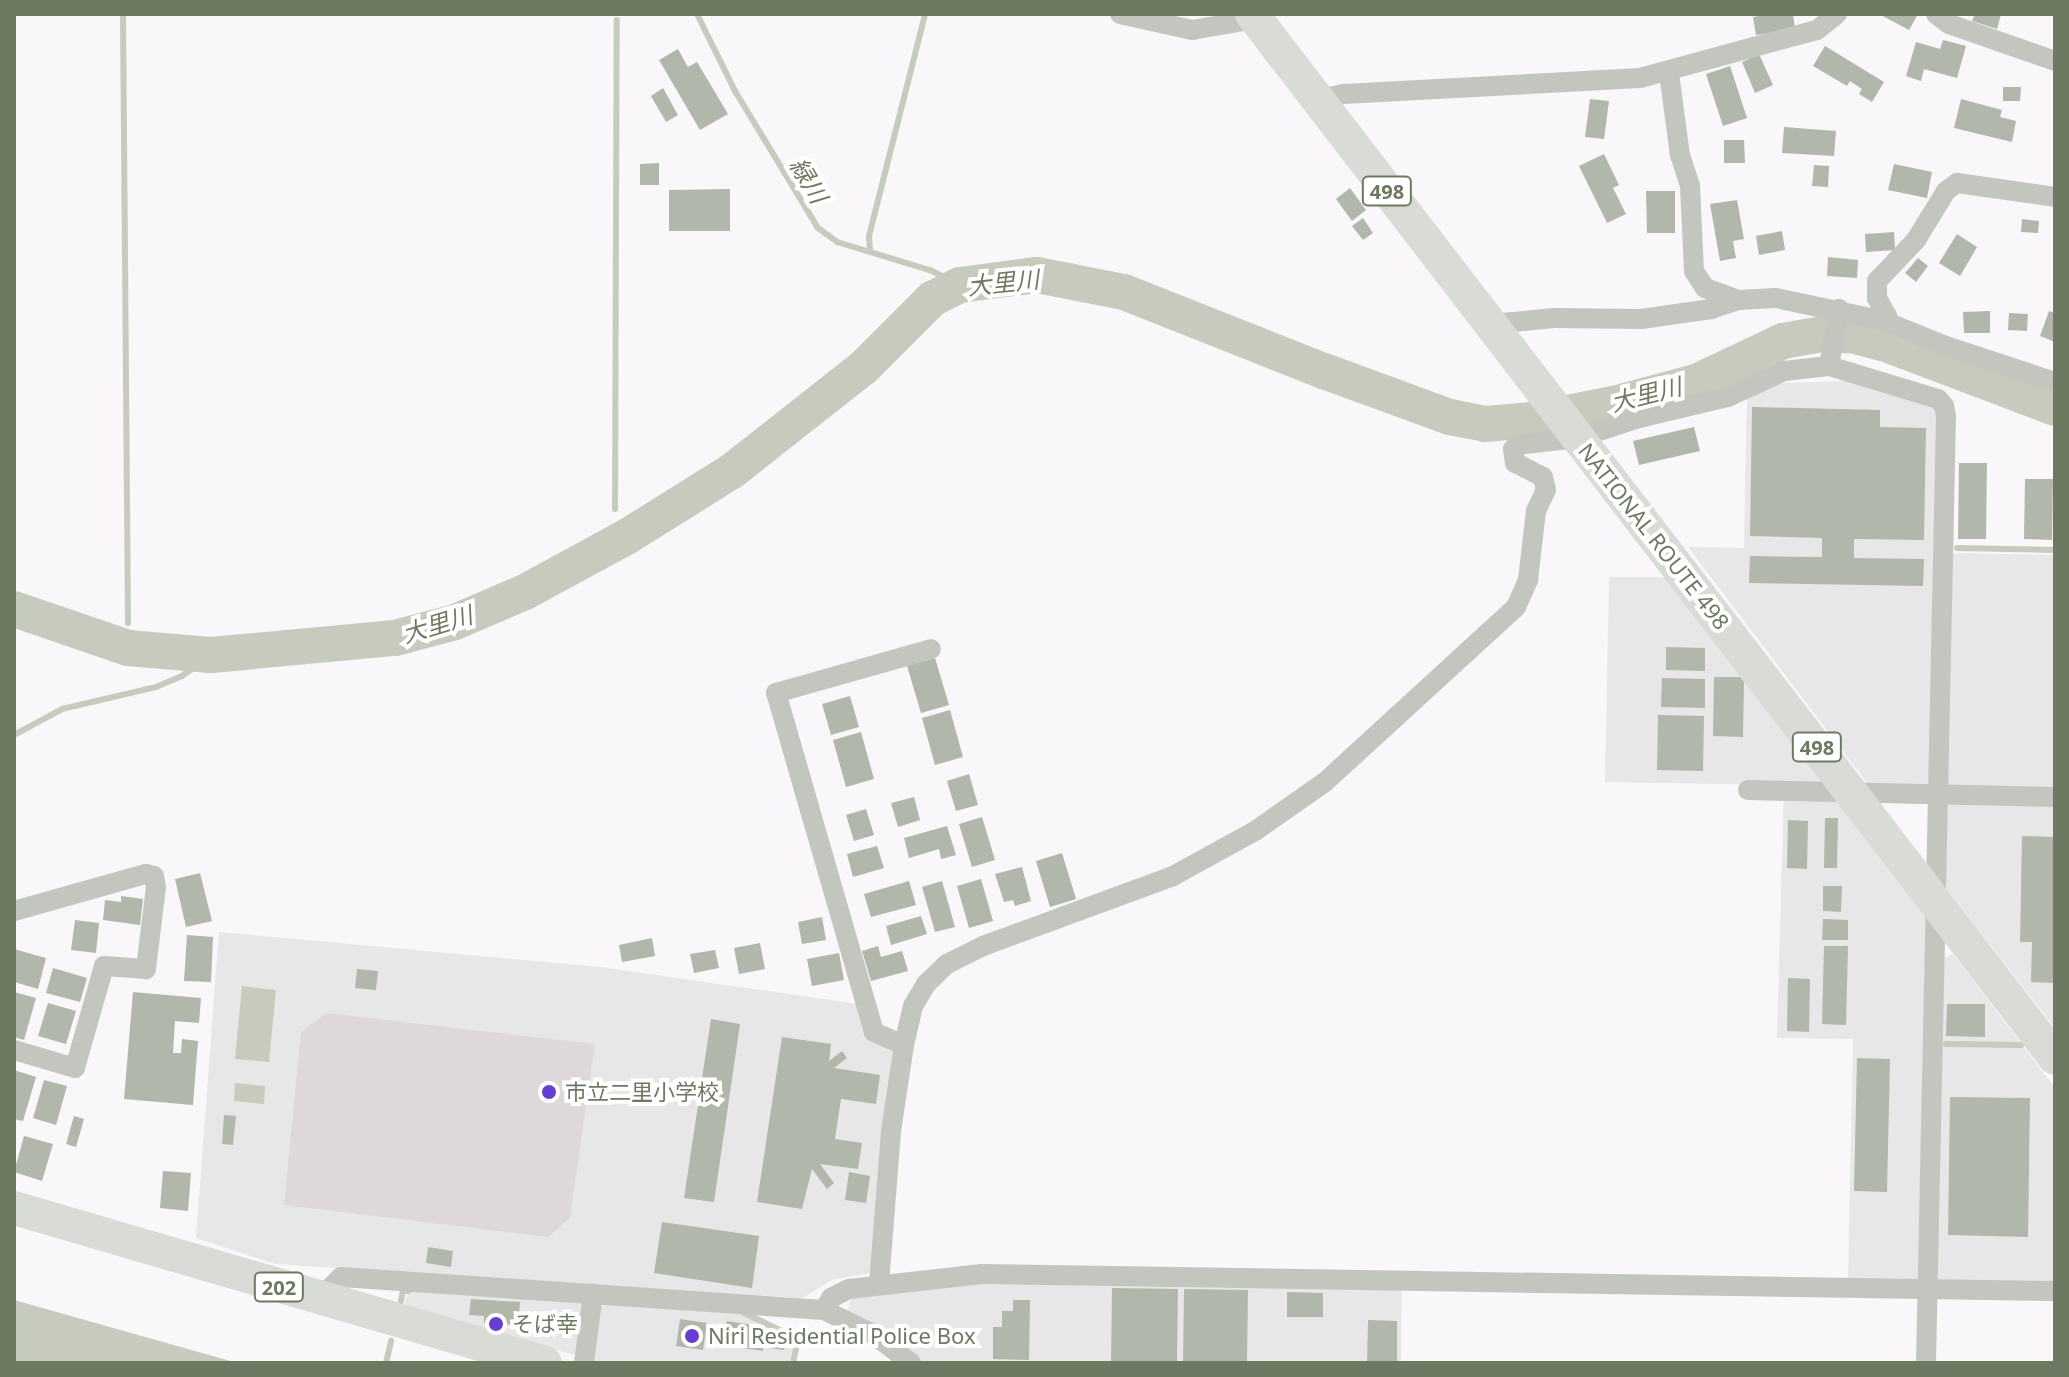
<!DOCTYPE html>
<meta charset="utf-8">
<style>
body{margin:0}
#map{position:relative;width:2069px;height:1377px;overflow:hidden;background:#f9f7f9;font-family:"Noto Sans","Noto Sans JP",sans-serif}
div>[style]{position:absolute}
.built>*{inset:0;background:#e8e7e7}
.green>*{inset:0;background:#dfd8db}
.water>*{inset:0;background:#c7cbbe}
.stream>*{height:6px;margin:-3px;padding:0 3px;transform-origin:3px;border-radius:3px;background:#c7cbbe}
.river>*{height:36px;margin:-18px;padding:0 18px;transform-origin:18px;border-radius:18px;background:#c7cbbe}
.building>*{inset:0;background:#b1b7ab}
.street>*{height:20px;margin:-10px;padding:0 10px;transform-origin:10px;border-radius:10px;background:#c2c6be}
.highway>*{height:34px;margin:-17px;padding:0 17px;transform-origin:17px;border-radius:17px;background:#d9dbd6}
.dots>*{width:22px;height:22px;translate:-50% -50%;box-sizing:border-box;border:4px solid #fff;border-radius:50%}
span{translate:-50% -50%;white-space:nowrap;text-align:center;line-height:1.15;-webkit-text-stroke:8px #fff;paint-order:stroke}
.shield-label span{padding:2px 6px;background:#fff;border:2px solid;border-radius:6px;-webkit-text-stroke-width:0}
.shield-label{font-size:20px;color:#6e7962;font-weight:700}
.street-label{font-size:22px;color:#6e7962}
.poi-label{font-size:22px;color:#6e7962}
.left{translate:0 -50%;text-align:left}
.water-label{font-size:24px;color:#727861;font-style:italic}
.frame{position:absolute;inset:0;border:16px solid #6e7962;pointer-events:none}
</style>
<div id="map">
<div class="built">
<i style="clip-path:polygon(1845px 381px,1939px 407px,1931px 789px,1870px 787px,1688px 547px,1744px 548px,1747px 394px,1780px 383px)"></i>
<i style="clip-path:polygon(1948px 553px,2055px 555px,2055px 791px,1944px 789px)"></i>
<i style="clip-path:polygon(1609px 577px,1664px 577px,1926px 913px,1918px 1281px,1848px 1280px,1853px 1039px,1777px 1038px,1784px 785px,1605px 782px)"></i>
<i style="clip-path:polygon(1943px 800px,2055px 803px,2055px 1028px,1942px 883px)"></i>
<i style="clip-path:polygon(219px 932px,601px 967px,859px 1004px,868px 1041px,897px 1052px,870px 1273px,832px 1280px,803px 1298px,275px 1264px,196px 1238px)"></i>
<i style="clip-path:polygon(1953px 954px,2055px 1088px,2055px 1284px,1933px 1281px,1941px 960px)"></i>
<i style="clip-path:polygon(970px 1281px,1402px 1287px,1401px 1363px,915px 1363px,847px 1312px,851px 1298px)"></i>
<i style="clip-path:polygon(409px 1288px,749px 1311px,796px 1335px,789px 1363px,601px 1363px,404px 1305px)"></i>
</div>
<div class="green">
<i style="clip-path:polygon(326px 1013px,595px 1044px,570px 1218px,548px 1237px,284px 1205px,301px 1032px)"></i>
</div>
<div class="water">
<i style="clip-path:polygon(242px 986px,276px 990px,269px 1062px,235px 1059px)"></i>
<i style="clip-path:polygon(235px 1083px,265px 1086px,264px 1104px,234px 1101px)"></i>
<i style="clip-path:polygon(14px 1300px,234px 1362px,238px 1363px,14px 1363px)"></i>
</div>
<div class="stream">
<i style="left:123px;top:14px;width:609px;rotate:89.53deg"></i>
<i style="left:697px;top:14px;width:86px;rotate:63.7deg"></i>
<i style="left:735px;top:91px;width:160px;rotate:58.8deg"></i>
<i style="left:818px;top:228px;width:24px;rotate:36deg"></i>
<i style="left:837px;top:242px;width:97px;rotate:16.8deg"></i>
<i style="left:930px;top:270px;width:34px;rotate:27deg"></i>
<i style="left:870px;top:251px;width:15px;rotate:-94deg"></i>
<i style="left:869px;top:236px;width:229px;rotate:-75.8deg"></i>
<i style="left:615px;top:509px;width:489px;rotate:-89.8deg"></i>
<i style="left:1957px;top:548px;width:98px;rotate:1.2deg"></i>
<i style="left:14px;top:735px;width:55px;rotate:-28.4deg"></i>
<i style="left:62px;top:709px;width:97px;rotate:-13.2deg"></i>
<i style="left:156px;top:687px;width:28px;rotate:-23deg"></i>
<i style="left:182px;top:676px;width:36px;rotate:-36deg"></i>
<i style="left:1946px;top:1044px;width:75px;rotate:0.8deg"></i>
<i style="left:400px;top:1305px;width:14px;rotate:-78deg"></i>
<i style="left:403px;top:1291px;width:6px"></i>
<i style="left:744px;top:1313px;width:60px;rotate:25.7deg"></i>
<i style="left:798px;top:1339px;width:25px;rotate:102deg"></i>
<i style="left:386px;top:1363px;width:23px;rotate:-77deg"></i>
</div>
<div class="river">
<i style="left:14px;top:609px;width:120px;rotate:18.9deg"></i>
<i style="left:128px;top:648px;width:83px;rotate:4.8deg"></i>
<i style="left:211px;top:655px;width:185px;rotate:-5.3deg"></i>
<i style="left:395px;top:638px;width:62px;rotate:-14.9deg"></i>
<i style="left:455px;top:622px;width:76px;rotate:-23.2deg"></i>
<i style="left:525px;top:592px;width:117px;rotate:-28.5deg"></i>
<i style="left:628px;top:536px;width:123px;rotate:-32deg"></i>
<i style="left:732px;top:471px;width:167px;rotate:-38.2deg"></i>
<i style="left:863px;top:368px;width:98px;rotate:-45deg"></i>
<i style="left:932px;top:299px;width:31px;rotate:-27deg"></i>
<i style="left:960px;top:285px;width:78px;rotate:-7.4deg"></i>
<i style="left:1037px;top:275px;width:89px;rotate:11.1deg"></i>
<i style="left:1124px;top:292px;width:215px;rotate:21.6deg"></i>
<i style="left:1324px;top:371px;width:134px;rotate:20.1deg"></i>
<i style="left:1450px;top:417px;width:36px;rotate:11deg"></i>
<i style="left:1485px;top:424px;width:47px;rotate:-4.9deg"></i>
<i style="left:1532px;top:420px;width:88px;rotate:-11.2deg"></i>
<i style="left:1618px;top:403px;width:81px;rotate:-15.1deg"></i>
<i style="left:1696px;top:382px;width:96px;rotate:-25.2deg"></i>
<i style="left:1783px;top:341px;width:40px;rotate:-10deg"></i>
<i style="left:1822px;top:334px;width:34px;rotate:3deg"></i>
<i style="left:1856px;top:336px;width:28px;rotate:15deg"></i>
<i style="left:1883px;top:343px;width:184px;rotate:20.7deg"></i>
</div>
<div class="building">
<i style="clip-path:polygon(1771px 14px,1793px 14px,1795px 29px,1756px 35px,1753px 17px)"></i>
<i style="clip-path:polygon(1879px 14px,1918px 14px,1909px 30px)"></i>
<i style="clip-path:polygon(1975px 14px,2001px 14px,1997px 29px,1972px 21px)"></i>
<i style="clip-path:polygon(1943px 40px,1966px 46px,1957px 78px,1924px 69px,1921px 81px,1906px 76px,1916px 42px,1940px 49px)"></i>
<i style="clip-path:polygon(1825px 46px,1884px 82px,1872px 102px,1859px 94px,1862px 89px,1850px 81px,1847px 86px,1813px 66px)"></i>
<i style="clip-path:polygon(678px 49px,688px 67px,697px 62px,728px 114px,700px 130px,659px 60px)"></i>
<i style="clip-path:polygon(1759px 54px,1773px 85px,1755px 93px,1742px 62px)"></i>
<i style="clip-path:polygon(1730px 66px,1747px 118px,1723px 126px,1706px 74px)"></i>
<i style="clip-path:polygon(2003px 87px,2021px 87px,2020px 101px,2003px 101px)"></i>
<i style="clip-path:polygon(663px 88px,678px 115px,666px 122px,651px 96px)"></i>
<i style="clip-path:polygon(1590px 99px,1609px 101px,1604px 139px,1585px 137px)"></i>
<i style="clip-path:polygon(1961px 99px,2002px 110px,2000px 117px,2016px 121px,2012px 142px,1954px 128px)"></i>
<i style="clip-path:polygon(1784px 127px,1836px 131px,1834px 156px,1782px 153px)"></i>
<i style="clip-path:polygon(1724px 140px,1744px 140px,1745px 163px,1724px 163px)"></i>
<i style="clip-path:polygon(1604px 154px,1619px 185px,1613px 188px,1626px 214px,1607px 223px,1579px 166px)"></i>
<i style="clip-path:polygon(659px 163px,659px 185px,640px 185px,640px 164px)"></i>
<i style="clip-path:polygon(1894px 164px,1932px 172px,1927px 198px,1888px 190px)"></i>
<i style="clip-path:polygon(1814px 165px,1829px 166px,1828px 187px,1812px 186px)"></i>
<i style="clip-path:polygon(1350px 188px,1366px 210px,1352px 221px,1336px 199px)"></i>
<i style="clip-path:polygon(730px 189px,730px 231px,669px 231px,669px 190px)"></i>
<i style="clip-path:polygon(1646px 191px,1675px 191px,1675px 233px,1647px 233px)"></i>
<i style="clip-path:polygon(1737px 200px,1744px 239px,1733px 241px,1736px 258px,1720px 261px,1710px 204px)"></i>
<i style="clip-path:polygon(1363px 218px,1373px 233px,1363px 240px,1352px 226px)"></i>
<i style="clip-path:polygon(2022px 219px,2039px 221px,2038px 233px,2021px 232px)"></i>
<i style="clip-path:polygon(1782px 231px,1785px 250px,1759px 255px,1756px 236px)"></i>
<i style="clip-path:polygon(1894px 232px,1895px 250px,1866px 252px,1865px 234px)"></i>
<i style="clip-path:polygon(1957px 234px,1977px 247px,1960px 276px,1939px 263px)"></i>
<i style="clip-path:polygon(1828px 257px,1858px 260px,1857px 278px,1827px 276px)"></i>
<i style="clip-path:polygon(1918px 258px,1928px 266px,1916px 282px,1905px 273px)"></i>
<i style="clip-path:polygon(1990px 311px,1990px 333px,1964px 333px,1963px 312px)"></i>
<i style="clip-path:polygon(2049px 311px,2055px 313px,2055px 342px,2040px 336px)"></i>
<i style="clip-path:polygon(2009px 313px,2028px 314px,2027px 331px,2008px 330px)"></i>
<i style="clip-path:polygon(1752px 407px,1880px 410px,1880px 427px,1926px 428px,1924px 540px,1854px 539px,1854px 558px,1924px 559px,1923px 586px,1749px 583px,1750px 556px,1822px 557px,1822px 538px,1750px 536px)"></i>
<i style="clip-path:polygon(1694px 427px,1700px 451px,1639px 465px,1633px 441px)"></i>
<i style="clip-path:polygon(1959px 463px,1987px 463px,1986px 539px,1958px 539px)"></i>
<i style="clip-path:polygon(2025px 479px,2053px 479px,2052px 540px,2024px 539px)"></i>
<i style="clip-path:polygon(1666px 647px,1705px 648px,1705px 671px,1666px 670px)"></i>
<i style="clip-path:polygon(935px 658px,949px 705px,921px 713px,907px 666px)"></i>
<i style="clip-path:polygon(1714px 677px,1740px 677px,1744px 682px,1743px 737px,1713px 736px)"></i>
<i style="clip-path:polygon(1662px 678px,1705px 679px,1705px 708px,1661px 707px)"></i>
<i style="clip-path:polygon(850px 696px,859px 727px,831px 735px,822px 704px)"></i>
<i style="clip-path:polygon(950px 710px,963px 757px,935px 765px,922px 718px)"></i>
<i style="clip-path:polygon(1658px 715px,1704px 716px,1703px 771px,1657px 770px)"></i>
<i style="clip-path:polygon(861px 732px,874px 779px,846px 787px,833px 740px)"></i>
<i style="clip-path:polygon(969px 774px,978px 805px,956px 811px,947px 781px)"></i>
<i style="clip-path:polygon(914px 797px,920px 820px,898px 827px,891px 803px)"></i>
<i style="clip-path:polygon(866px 809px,874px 835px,854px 841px,846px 815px)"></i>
<i style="clip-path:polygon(982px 817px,995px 860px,972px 867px,959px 824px)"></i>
<i style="clip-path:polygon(1825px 818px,1838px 818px,1837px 868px,1824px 868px)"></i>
<i style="clip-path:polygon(1788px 820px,1808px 821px,1807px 869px,1787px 868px)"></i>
<i style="clip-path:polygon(947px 826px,956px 855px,941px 859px,939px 849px,909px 858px,904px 838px)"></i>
<i style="clip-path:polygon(2022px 836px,2055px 837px,2055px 983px,2031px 982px,2032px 942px,2020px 942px)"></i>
<i style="clip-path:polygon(877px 846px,884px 868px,853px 877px,847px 854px)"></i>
<i style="clip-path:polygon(1062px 853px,1076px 899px,1050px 907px,1036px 861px)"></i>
<i style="clip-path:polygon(1022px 867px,1031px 901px,1015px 906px,1013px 900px,1004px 902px,995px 874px)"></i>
<i style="clip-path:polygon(200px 873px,212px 921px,186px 927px,175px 879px)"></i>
<i style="clip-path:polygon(981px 879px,993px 921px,969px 928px,957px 886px)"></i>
<i style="clip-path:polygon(909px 881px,916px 905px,871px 917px,864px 894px)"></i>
<i style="clip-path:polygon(942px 881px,955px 927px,935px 932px,922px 887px)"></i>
<i style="clip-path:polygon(1823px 886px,1842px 886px,1841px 912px,1823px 911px)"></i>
<i style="clip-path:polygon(121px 896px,143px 899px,140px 925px,103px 920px,105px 900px,121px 902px)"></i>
<i style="clip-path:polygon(921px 916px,927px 934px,891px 945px,886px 926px)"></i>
<i style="clip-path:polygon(822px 917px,826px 940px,802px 944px,798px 922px)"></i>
<i style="clip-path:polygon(1823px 919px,1848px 920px,1848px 940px,1822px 940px)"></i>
<i style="clip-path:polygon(75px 920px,99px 923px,96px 953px,71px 950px)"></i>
<i style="clip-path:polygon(187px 935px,213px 937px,211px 982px,184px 981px)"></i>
<i style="clip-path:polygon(652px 938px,655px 956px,622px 962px,619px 945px)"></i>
<i style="clip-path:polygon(760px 943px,765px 969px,739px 974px,734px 948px)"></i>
<i style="clip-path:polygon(878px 946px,881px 957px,902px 951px,908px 971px,871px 981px,862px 951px)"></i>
<i style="clip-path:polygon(1824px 946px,1848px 946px,1846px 1025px,1822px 1024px)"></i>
<i style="clip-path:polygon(14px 949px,46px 958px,38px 989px,14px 982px)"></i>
<i style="clip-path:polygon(715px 950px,719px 968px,694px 973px,690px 954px)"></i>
<i style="clip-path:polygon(839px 953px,844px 980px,812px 986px,807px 959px)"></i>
<i style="clip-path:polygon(53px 968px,87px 978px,80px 1002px,46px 993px)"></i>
<i style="clip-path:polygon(357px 969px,378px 971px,376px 990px,355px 988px)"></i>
<i style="clip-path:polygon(1788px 978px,1810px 979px,1809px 1032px,1787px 1031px)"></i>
<i style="clip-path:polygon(14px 992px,36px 998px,24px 1040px,14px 1037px)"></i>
<i style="clip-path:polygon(133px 992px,201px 998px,199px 1023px,175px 1021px,173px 1053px,181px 1053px,182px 1039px,198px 1041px,193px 1105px,124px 1099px)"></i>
<i style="clip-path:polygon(48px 1003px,76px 1011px,66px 1044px,38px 1036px)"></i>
<i style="clip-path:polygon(1947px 1004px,1985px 1004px,1985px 1037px,1946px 1036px)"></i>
<i style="clip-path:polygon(711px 1019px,740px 1024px,714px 1202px,684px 1198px)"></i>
<i style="clip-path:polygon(782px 1037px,831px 1044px,829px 1061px,842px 1051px,847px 1058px,834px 1068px,880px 1075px,876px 1104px,841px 1099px,835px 1139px,862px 1143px,858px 1169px,820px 1164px,834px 1183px,827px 1189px,812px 1169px,802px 1209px,757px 1202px)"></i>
<i style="clip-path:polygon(1857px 1058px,1890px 1059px,1887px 1192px,1854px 1191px)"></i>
<i style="clip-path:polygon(14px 1070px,36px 1077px,23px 1121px,14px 1119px)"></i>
<i style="clip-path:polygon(44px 1080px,67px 1086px,56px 1125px,33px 1118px)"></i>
<i style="clip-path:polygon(1950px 1097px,2030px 1098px,2028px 1237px,1948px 1235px)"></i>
<i style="clip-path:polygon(224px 1115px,236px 1116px,233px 1145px,222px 1144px)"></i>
<i style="clip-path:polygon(74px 1116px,84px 1119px,76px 1147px,66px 1144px)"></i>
<i style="clip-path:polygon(24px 1136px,53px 1144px,42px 1181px,14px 1172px)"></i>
<i style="clip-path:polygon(163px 1171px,191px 1173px,188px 1211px,160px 1208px)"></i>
<i style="clip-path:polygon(849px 1172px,870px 1176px,866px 1203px,845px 1200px)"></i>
<i style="clip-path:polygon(662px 1222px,759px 1236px,752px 1288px,654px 1273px)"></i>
<i style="clip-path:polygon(428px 1247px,453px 1251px,451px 1267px,426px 1263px)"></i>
<i style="clip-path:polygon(1112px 1288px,1178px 1289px,1177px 1363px,1111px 1363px)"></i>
<i style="clip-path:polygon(1184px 1289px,1248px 1290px,1247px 1363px,1183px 1363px)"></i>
<i style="clip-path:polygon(1287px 1292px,1323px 1293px,1323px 1317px,1287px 1317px)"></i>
<i style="clip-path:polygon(471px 1299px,520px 1302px,518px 1325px,484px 1323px,484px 1316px,469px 1315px)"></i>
<i style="clip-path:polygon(1013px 1300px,1030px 1300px,1029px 1360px,993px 1359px,993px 1327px,1002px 1327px,1002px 1311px,1013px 1311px)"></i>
<i style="clip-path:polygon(680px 1319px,707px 1323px,703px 1350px,676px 1346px)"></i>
<i style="clip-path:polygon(1368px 1320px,1397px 1321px,1397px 1363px,1367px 1363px)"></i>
<i style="clip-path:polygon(727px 1321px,766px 1327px,763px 1351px,723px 1345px)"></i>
<i style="clip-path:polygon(770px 1337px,786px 1340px,784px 1350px,769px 1348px)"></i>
</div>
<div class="street">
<i style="left:1120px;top:14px;width:74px;rotate:12.5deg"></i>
<i style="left:1192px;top:30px;width:64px;rotate:-9.9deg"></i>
<i style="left:1936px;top:14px;width:16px;rotate:38deg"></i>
<i style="left:1949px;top:24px;width:112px;rotate:19.2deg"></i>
<i style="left:1669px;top:73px;width:83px;rotate:82.4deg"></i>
<i style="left:1680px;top:155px;width:33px;rotate:72deg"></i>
<i style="left:1690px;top:186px;width:85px;rotate:87.3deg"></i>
<i style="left:1694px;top:271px;width:20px;rotate:57deg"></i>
<i style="left:1705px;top:288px;width:35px;rotate:20deg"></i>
<i style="left:1317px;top:100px;width:28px;rotate:-13deg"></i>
<i style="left:1344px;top:94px;width:296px;rotate:-3.1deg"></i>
<i style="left:1640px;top:78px;width:183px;rotate:-15.2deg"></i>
<i style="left:1817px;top:30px;width:26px;rotate:-39deg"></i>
<i style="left:1884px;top:321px;width:6px;rotate:-59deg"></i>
<i style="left:1887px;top:316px;width:21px;rotate:-119deg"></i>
<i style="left:1877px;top:298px;width:17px;rotate:-90deg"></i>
<i style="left:1877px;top:281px;width:57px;rotate:-46.4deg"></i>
<i style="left:1916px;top:240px;width:57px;rotate:-58.5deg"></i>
<i style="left:1946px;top:191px;width:14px;rotate:-36deg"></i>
<i style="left:1957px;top:183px;width:99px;rotate:8.1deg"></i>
<i style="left:1491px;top:324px;width:63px;rotate:-5.4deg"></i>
<i style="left:1554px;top:318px;width:87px;rotate:0.7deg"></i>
<i style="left:1641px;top:319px;width:71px;rotate:-8.1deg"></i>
<i style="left:1711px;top:309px;width:28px;rotate:-18deg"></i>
<i style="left:1738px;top:300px;width:38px;rotate:-3deg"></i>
<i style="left:1776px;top:298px;width:110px;rotate:12deg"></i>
<i style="left:1884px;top:321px;width:64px;rotate:22.1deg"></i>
<i style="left:1943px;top:345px;width:118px;rotate:18.3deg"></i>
<i style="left:1829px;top:366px;width:58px;rotate:-80deg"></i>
<i style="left:1748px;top:790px;width:307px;rotate:1.3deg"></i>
<i style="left:14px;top:911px;width:137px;rotate:-15.7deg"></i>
<i style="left:146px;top:874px;width:8px;rotate:14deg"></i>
<i style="left:154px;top:876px;width:11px;rotate:80deg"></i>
<i style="left:156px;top:887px;width:83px;rotate:97deg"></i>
<i style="left:146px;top:969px;width:42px;rotate:-175.9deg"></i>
<i style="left:104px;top:966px;width:106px;rotate:105.9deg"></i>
<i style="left:75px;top:1068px;width:64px;rotate:-163.6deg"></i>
<i style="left:904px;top:1045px;width:33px;rotate:-157deg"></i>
<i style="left:874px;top:1032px;width:353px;rotate:-106.1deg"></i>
<i style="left:776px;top:693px;width:161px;rotate:-15.8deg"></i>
<i style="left:879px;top:1284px;width:153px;rotate:-85.5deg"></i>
<i style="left:891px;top:1131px;width:87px;rotate:-81.4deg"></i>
<i style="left:904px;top:1045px;width:40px;rotate:-77deg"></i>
<i style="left:913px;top:1006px;width:26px;rotate:-59deg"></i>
<i style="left:926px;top:984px;width:29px;rotate:-44deg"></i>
<i style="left:947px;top:964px;width:40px;rotate:-26.6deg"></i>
<i style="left:983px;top:946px;width:202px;rotate:-20.2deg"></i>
<i style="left:1173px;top:876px;width:94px;rotate:-28.8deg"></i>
<i style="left:1255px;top:831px;width:85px;rotate:-35deg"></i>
<i style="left:1325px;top:782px;width:259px;rotate:-42.5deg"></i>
<i style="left:1516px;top:607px;width:30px;rotate:-66deg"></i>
<i style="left:1528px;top:580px;width:69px;rotate:-83.4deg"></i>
<i style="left:1536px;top:511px;width:23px;rotate:-65deg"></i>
<i style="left:1546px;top:490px;width:13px;rotate:-103deg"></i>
<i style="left:1543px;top:477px;width:31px;rotate:-153deg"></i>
<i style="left:1515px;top:463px;width:14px;rotate:-98deg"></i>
<i style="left:1513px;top:449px;width:6px;rotate:-39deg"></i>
<i style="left:1518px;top:445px;width:60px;rotate:-6.7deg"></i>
<i style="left:1578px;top:438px;width:64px;rotate:-18.2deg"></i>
<i style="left:1639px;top:418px;width:91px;rotate:-13.3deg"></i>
<i style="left:1728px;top:397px;width:62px;rotate:-24.9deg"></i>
<i style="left:1784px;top:371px;width:45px;rotate:-6.3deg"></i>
<i style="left:1829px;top:366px;width:114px;rotate:16.8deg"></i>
<i style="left:1938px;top:399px;width:9px;rotate:49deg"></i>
<i style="left:1944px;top:406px;width:10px;rotate:79deg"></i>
<i style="left:1946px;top:416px;width:947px;rotate:91.21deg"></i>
<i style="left:319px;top:1299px;width:31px;rotate:-45deg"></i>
<i style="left:341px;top:1277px;width:484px;rotate:3.9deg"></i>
<i style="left:824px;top:1310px;width:14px;rotate:-60deg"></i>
<i style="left:831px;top:1298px;width:20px;rotate:-27deg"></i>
<i style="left:849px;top:1289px;width:133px;rotate:-6.5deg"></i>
<i style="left:981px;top:1274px;width:1074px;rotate:0.91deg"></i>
<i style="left:824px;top:1310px;width:55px;rotate:26.1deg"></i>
<i style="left:873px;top:1334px;width:48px;rotate:37.3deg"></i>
<i style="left:584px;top:1363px;width:70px;rotate:-82.6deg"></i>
</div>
<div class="highway">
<i style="left:1252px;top:14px;width:1317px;rotate:52.43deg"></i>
<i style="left:14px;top:1208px;width:553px;rotate:16.27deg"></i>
</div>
<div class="dots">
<i style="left:549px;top:1092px;background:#673ed2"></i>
<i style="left:496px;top:1324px;background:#673ed2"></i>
<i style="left:692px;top:1336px;background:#673ed2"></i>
</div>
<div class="shield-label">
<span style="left:1387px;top:191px">498</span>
<span style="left:1817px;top:747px">498</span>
<span style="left:279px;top:1287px">202</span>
</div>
<div class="street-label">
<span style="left:1654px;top:536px;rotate:52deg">NATIONAL ROUTE 498</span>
</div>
<div class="poi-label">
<span class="left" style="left:565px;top:1092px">市立二里小学校</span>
<span class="left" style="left:512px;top:1324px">そば幸</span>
<span class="left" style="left:708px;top:1336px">Niri Residential Police Box</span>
</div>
<div class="water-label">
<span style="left:809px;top:180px;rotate:59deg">緑川</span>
<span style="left:1003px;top:282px;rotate:-6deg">大里川</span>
<span style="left:1646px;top:394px;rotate:-14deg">大里川</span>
<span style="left:437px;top:624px;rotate:-17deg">大里川</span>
</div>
<div class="frame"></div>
</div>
